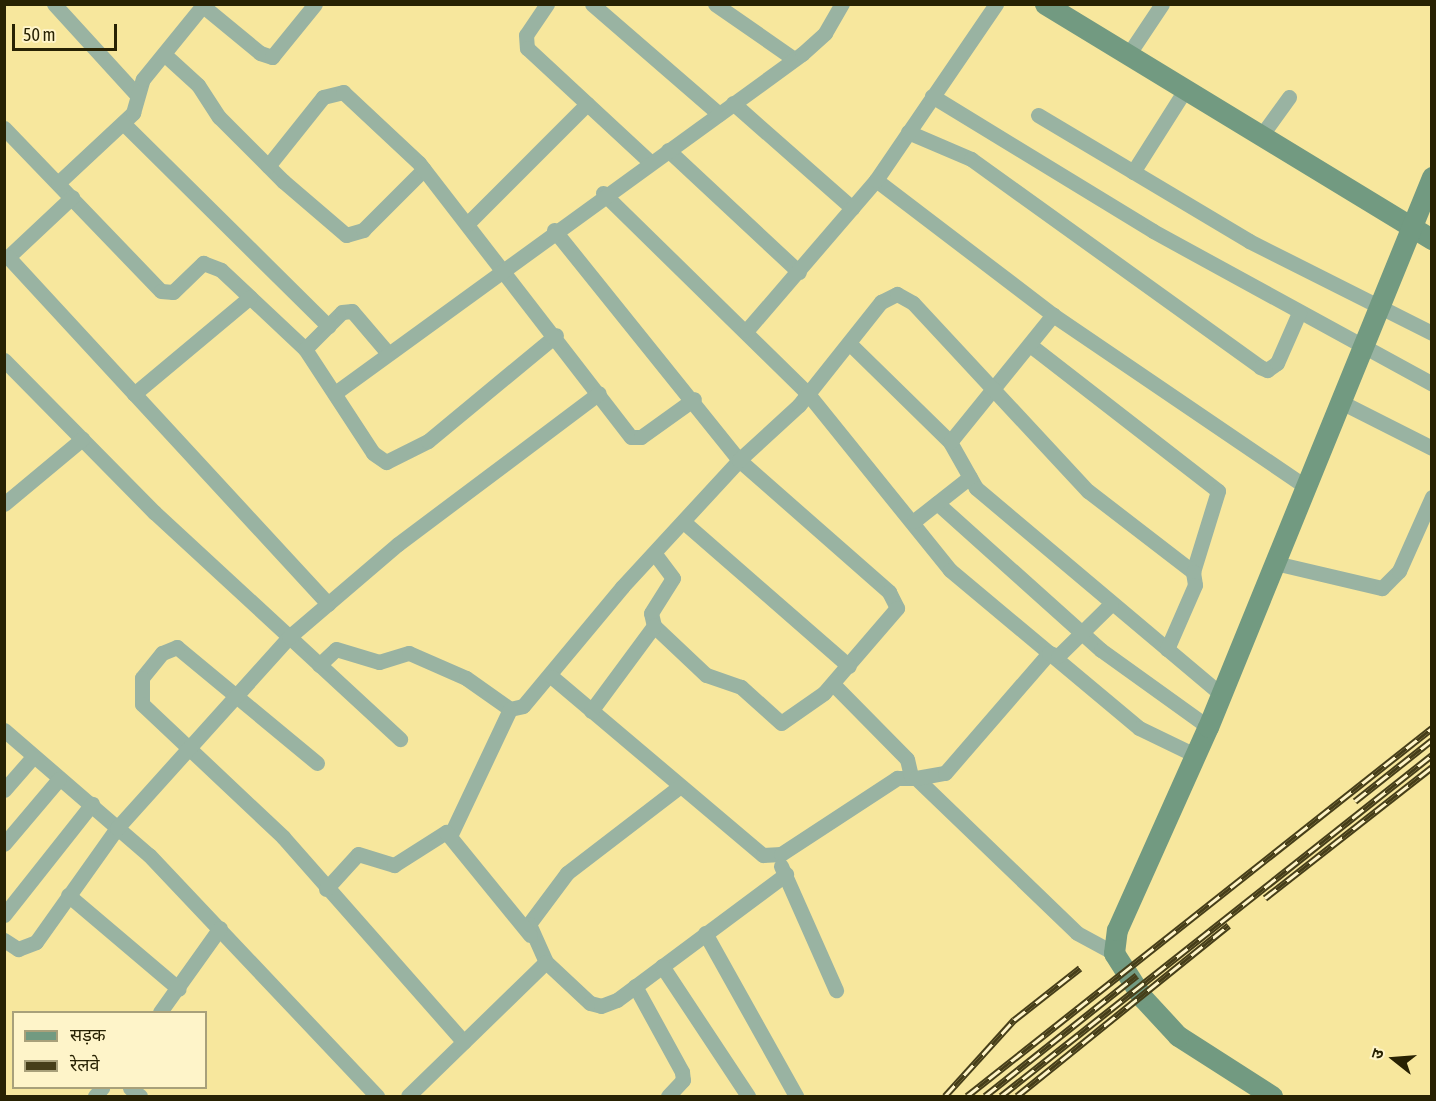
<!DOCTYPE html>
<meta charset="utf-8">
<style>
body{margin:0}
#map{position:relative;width:1436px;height:1101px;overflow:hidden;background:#f7e79d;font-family:"Asap Condensed","Noto Sans Devanagari",sans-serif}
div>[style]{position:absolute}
.street>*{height:15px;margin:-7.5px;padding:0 7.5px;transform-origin:7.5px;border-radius:7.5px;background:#99b3a2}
.secondary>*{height:21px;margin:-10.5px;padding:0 10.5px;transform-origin:10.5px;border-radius:10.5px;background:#729a81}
.rail>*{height:7px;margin-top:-3.5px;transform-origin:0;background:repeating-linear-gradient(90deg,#fef4c9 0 14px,#463e19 0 28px);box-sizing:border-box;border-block:2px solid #463e19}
span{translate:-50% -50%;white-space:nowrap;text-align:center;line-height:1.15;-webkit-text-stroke:6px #fef4c9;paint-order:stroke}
.frame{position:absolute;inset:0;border:6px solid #282203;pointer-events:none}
.legend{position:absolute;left:12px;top:1011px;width:195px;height:78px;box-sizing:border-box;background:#fef4c9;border:2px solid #a8a07a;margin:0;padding:8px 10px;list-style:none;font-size:18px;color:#282203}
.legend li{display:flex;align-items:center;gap:12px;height:30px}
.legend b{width:30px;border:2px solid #a8a07a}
.north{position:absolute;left:1364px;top:1029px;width:60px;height:60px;-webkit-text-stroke:4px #fef4c9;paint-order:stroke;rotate:287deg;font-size:16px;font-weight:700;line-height:24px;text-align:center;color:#282203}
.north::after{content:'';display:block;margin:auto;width:21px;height:27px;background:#282203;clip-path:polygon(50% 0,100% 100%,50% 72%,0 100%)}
.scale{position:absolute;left:12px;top:24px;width:105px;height:27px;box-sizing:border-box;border:3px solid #282203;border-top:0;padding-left:8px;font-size:18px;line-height:21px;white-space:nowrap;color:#282203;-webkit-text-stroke:4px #fef4c9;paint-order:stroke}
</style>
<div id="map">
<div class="street">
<i style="left:54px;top:4px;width:123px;rotate:47.6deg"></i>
<i style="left:547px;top:4px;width:37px;rotate:124deg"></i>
<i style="left:526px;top:35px;width:13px;rotate:86deg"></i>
<i style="left:527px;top:48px;width:168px;rotate:42.8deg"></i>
<i style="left:592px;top:4px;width:168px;rotate:40.9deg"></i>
<i style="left:715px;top:4px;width:96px;rotate:34.8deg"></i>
<i style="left:203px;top:6px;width:74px;rotate:39.5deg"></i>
<i style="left:260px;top:53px;width:13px;rotate:18deg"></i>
<i style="left:272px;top:57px;width:68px;rotate:-50.9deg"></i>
<i style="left:164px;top:54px;width:46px;rotate:42.4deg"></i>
<i style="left:198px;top:85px;width:38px;rotate:57deg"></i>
<i style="left:219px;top:117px;width:91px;rotate:45deg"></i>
<i style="left:283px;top:181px;width:83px;rotate:40.6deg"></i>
<i style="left:346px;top:235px;width:18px;rotate:-16deg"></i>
<i style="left:363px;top:230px;width:86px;rotate:-45deg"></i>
<i style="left:1128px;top:55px;width:61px;rotate:-56.3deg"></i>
<i style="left:932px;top:96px;width:259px;rotate:31.4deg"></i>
<i style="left:1153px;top:231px;width:318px;rotate:28.7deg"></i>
<i style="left:733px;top:103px;width:159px;rotate:41.4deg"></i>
<i style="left:1038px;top:115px;width:246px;rotate:30.8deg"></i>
<i style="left:1249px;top:241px;width:205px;rotate:26.7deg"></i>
<i style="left:123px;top:123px;width:289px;rotate:44.7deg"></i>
<i style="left:4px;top:128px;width:226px;rotate:46.1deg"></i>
<i style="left:161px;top:291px;width:12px;rotate:5deg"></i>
<i style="left:173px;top:292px;width:42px;rotate:-44deg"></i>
<i style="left:203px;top:263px;width:19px;rotate:21deg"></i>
<i style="left:221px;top:270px;width:115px;rotate:43.2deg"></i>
<i style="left:305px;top:349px;width:124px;rotate:56.8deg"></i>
<i style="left:373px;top:453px;width:16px;rotate:35deg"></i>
<i style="left:386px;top:462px;width:47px;rotate:-26.6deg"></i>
<i style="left:428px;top:441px;width:166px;rotate:-39.6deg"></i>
<i style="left:908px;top:132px;width:69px;rotate:23.2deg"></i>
<i style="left:971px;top:159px;width:356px;rotate:35.7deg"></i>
<i style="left:1260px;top:367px;width:8px;rotate:23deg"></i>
<i style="left:1267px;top:370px;width:12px;rotate:-35deg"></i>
<i style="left:1277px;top:363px;width:55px;rotate:-66.3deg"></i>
<i style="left:1261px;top:136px;width:48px;rotate:-54.3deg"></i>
<i style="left:668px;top:150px;width:179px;rotate:43deg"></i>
<i style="left:268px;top:166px;width:88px;rotate:-51.4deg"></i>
<i style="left:323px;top:97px;width:21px;rotate:-14deg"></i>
<i style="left:343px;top:92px;width:104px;rotate:43.1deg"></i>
<i style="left:419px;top:163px;width:346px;rotate:52.3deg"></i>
<i style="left:631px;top:437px;width:10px"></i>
<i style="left:641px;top:437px;width:65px;rotate:-35.6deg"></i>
<i style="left:1133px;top:172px;width:97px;rotate:-57.6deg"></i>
<i style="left:876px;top:180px;width:223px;rotate:37.3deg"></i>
<i style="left:1053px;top:315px;width:306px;rotate:34.2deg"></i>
<i style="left:58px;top:183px;width:103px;rotate:-43deg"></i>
<i style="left:133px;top:113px;width:35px;rotate:-74deg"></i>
<i style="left:143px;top:79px;width:97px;rotate:-50.9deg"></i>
<i style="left:603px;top:193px;width:287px;rotate:44.4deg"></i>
<i style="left:808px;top:394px;width:226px;rotate:51.1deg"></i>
<i style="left:950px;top:570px;width:246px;rotate:39.9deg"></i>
<i style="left:1139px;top:728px;width:62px;rotate:25.7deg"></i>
<i style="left:72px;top:197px;width:88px;rotate:136.8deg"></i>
<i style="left:8px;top:257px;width:472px;rotate:47.3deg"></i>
<i style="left:467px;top:224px;width:170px;rotate:-45deg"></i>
<i style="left:554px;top:230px;width:295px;rotate:51.2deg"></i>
<i style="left:739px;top:460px;width:200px;rotate:41.3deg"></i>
<i style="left:889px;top:592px;width:18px;rotate:63deg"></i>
<i style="left:897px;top:608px;width:112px;rotate:130.7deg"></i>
<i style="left:824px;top:693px;width:52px;rotate:145.1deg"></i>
<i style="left:781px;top:723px;width:54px;rotate:-138deg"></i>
<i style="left:741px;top:687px;width:37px;rotate:-161deg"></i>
<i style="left:706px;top:675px;width:71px;rotate:-136.7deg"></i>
<i style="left:654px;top:626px;width:13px;rotate:-103deg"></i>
<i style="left:651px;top:613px;width:41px;rotate:-57.8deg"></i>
<i style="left:673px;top:578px;width:30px;rotate:-127deg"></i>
<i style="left:747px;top:330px;width:198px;rotate:-49.3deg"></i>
<i style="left:876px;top:180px;width:213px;rotate:-55.7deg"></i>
<i style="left:849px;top:343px;width:141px;rotate:44.4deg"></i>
<i style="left:950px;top:442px;width:53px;rotate:60.5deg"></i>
<i style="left:976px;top:488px;width:320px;rotate:40.1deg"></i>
<i style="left:1030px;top:345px;width:238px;rotate:37.8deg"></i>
<i style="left:1218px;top:491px;width:85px;rotate:107.2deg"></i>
<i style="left:305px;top:349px;width:52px;rotate:-45deg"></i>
<i style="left:342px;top:312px;width:10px;rotate:-6deg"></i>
<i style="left:352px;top:311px;width:54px;rotate:49.5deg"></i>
<i style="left:4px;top:360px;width:214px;rotate:45.4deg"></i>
<i style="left:154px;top:512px;width:335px;rotate:42.7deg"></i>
<i style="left:335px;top:393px;width:577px;rotate:-35.98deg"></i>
<i style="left:802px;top:54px;width:31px;rotate:-42deg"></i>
<i style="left:825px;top:33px;width:34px;rotate:-60deg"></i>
<i style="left:134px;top:394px;width:151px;rotate:-39.9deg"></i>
<i style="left:1341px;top:402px;width:102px;rotate:26.8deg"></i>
<i style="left:950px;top:442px;width:164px;rotate:-51deg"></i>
<i style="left:937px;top:503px;width:220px;rotate:41.9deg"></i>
<i style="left:1101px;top:650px;width:132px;rotate:35.7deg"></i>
<i style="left:4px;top:504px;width:102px;rotate:-39.8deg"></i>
<i style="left:914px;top:521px;width:71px;rotate:-38.2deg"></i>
<i style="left:686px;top:524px;width:216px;rotate:41.1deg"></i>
<i style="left:1275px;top:563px;width:110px;rotate:13.2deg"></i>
<i style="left:1382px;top:588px;width:24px;rotate:-45deg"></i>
<i style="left:1399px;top:571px;width:81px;rotate:-66deg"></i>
<i style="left:319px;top:665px;width:23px;rotate:-43deg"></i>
<i style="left:336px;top:649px;width:45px;rotate:16.8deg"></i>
<i style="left:379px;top:662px;width:31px;rotate:-17deg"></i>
<i style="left:409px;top:653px;width:62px;rotate:23.7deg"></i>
<i style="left:466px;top:678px;width:54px;rotate:35.2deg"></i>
<i style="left:510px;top:709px;width:13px;rotate:-13deg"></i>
<i style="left:523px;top:706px;width:155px;rotate:-50.2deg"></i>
<i style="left:622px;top:587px;width:173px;rotate:-47.3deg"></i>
<i style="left:739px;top:460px;width:81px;rotate:-42.5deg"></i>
<i style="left:799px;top:405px;width:132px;rotate:-51.5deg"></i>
<i style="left:881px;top:302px;width:18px;rotate:-27deg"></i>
<i style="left:897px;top:294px;width:18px;rotate:29deg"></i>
<i style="left:913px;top:303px;width:257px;rotate:47.1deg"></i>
<i style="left:1088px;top:491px;width:133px;rotate:37.6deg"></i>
<i style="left:1193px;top:572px;width:13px;rotate:81deg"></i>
<i style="left:1195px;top:585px;width:70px;rotate:113.6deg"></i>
<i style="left:552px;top:677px;width:276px;rotate:40.2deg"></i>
<i style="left:763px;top:855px;width:18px;rotate:-3deg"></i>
<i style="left:781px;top:854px;width:139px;rotate:-33.2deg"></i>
<i style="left:897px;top:778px;width:19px"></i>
<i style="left:916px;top:778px;width:223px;rotate:43.9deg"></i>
<i style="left:1077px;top:933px;width:42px;rotate:28.4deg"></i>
<i style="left:833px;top:684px;width:105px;rotate:45.4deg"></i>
<i style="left:907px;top:759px;width:18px;rotate:77deg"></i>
<i style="left:591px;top:711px;width:106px;rotate:-53.5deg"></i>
<i style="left:4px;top:730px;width:191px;rotate:40.8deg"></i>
<i style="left:149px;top:855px;width:332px;rotate:46.6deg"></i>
<i style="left:317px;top:763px;width:182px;rotate:-140.4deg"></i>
<i style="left:177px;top:647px;width:16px;rotate:158deg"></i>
<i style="left:162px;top:653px;width:32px;rotate:129deg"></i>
<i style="left:142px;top:678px;width:26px;rotate:90deg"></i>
<i style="left:142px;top:704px;width:194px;rotate:43.3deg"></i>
<i style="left:283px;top:837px;width:273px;rotate:48.6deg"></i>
<i style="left:916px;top:778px;width:29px;rotate:-10deg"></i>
<i style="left:945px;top:773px;width:159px;rotate:-49.1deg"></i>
<i style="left:1049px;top:653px;width:9px;rotate:18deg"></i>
<i style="left:1058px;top:656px;width:74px;rotate:-44.5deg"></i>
<i style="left:679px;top:787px;width:141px;rotate:142.5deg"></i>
<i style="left:567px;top:873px;width:64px;rotate:126.7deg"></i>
<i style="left:529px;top:924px;width:42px;rotate:65.9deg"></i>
<i style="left:546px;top:962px;width:60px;rotate:43deg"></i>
<i style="left:590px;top:1003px;width:11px;rotate:15deg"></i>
<i style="left:601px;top:1006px;width:17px;rotate:-21deg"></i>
<i style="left:617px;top:1000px;width:211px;rotate:-36.7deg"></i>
<i style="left:4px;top:790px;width:43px;rotate:-48.8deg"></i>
<i style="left:451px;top:834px;width:138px;rotate:-64.7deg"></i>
<i style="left:4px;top:844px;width:85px;rotate:-49.8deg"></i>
<i style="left:781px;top:866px;width:136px;rotate:66.1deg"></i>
<i style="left:326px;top:889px;width:47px;rotate:-47.6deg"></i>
<i style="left:358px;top:854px;width:38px;rotate:17deg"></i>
<i style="left:394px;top:865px;width:62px;rotate:-32.4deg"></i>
<i style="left:446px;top:832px;width:133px;rotate:50.8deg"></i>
<i style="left:68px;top:895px;width:145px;rotate:40.3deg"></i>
<i style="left:4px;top:915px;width:142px;rotate:-51.6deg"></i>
<i style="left:705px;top:933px;width:187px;rotate:60.8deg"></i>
<i style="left:4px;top:940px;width:17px;rotate:33deg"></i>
<i style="left:18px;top:949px;width:19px;rotate:-21deg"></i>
<i style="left:36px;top:942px;width:140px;rotate:-54.6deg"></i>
<i style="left:117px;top:828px;width:257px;rotate:-48deg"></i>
<i style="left:289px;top:637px;width:143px;rotate:-40.5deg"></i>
<i style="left:398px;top:544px;width:251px;rotate:-36.9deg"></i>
<i style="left:662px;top:966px;width:156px;rotate:56.5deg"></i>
<i style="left:635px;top:986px;width:98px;rotate:61.3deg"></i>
<i style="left:682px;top:1072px;width:8px;rotate:83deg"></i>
<i style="left:683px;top:1080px;width:22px;rotate:133deg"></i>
<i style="left:160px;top:1012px;width:103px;rotate:-54.5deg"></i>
<i style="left:130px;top:1088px;width:13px;rotate:39deg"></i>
<i style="left:95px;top:1096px;width:11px;rotate:-49deg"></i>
<i style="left:408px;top:1096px;width:192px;rotate:-44.2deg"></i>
</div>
<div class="secondary">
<i style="left:1045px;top:4px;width:453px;rotate:31.3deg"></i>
<i style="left:1272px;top:1096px;width:112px;rotate:-147.4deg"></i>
<i style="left:1178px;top:1036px;width:53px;rotate:-132.7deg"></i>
<i style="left:1142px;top:997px;width:52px;rotate:-122.5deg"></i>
<i style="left:1114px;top:953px;width:23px;rotate:-83deg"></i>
<i style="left:1117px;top:930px;width:222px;rotate:-65.9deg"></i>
<i style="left:1208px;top:727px;width:594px;rotate:-67.84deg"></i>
</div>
<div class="rail">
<i style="left:1355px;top:801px;width:98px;rotate:-38.4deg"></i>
<i style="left:1265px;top:898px;width:212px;rotate:-38.1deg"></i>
<i style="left:945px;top:1096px;width:103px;rotate:-47.8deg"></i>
<i style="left:1014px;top:1020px;width:84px;rotate:-38.2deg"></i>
<i style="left:967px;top:1096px;width:593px;rotate:-38.36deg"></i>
<i style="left:985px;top:1096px;width:194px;rotate:-38.5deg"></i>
<i style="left:1001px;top:1096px;width:550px;rotate:-38.35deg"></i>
<i style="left:1017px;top:1096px;width:272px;rotate:-38.9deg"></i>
</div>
<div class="frame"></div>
<ul class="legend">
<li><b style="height:8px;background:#729a81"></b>सड़क</li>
<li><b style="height:8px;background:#463e19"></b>रेलवे</li>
</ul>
<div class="north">उ</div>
<div class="scale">50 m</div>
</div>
